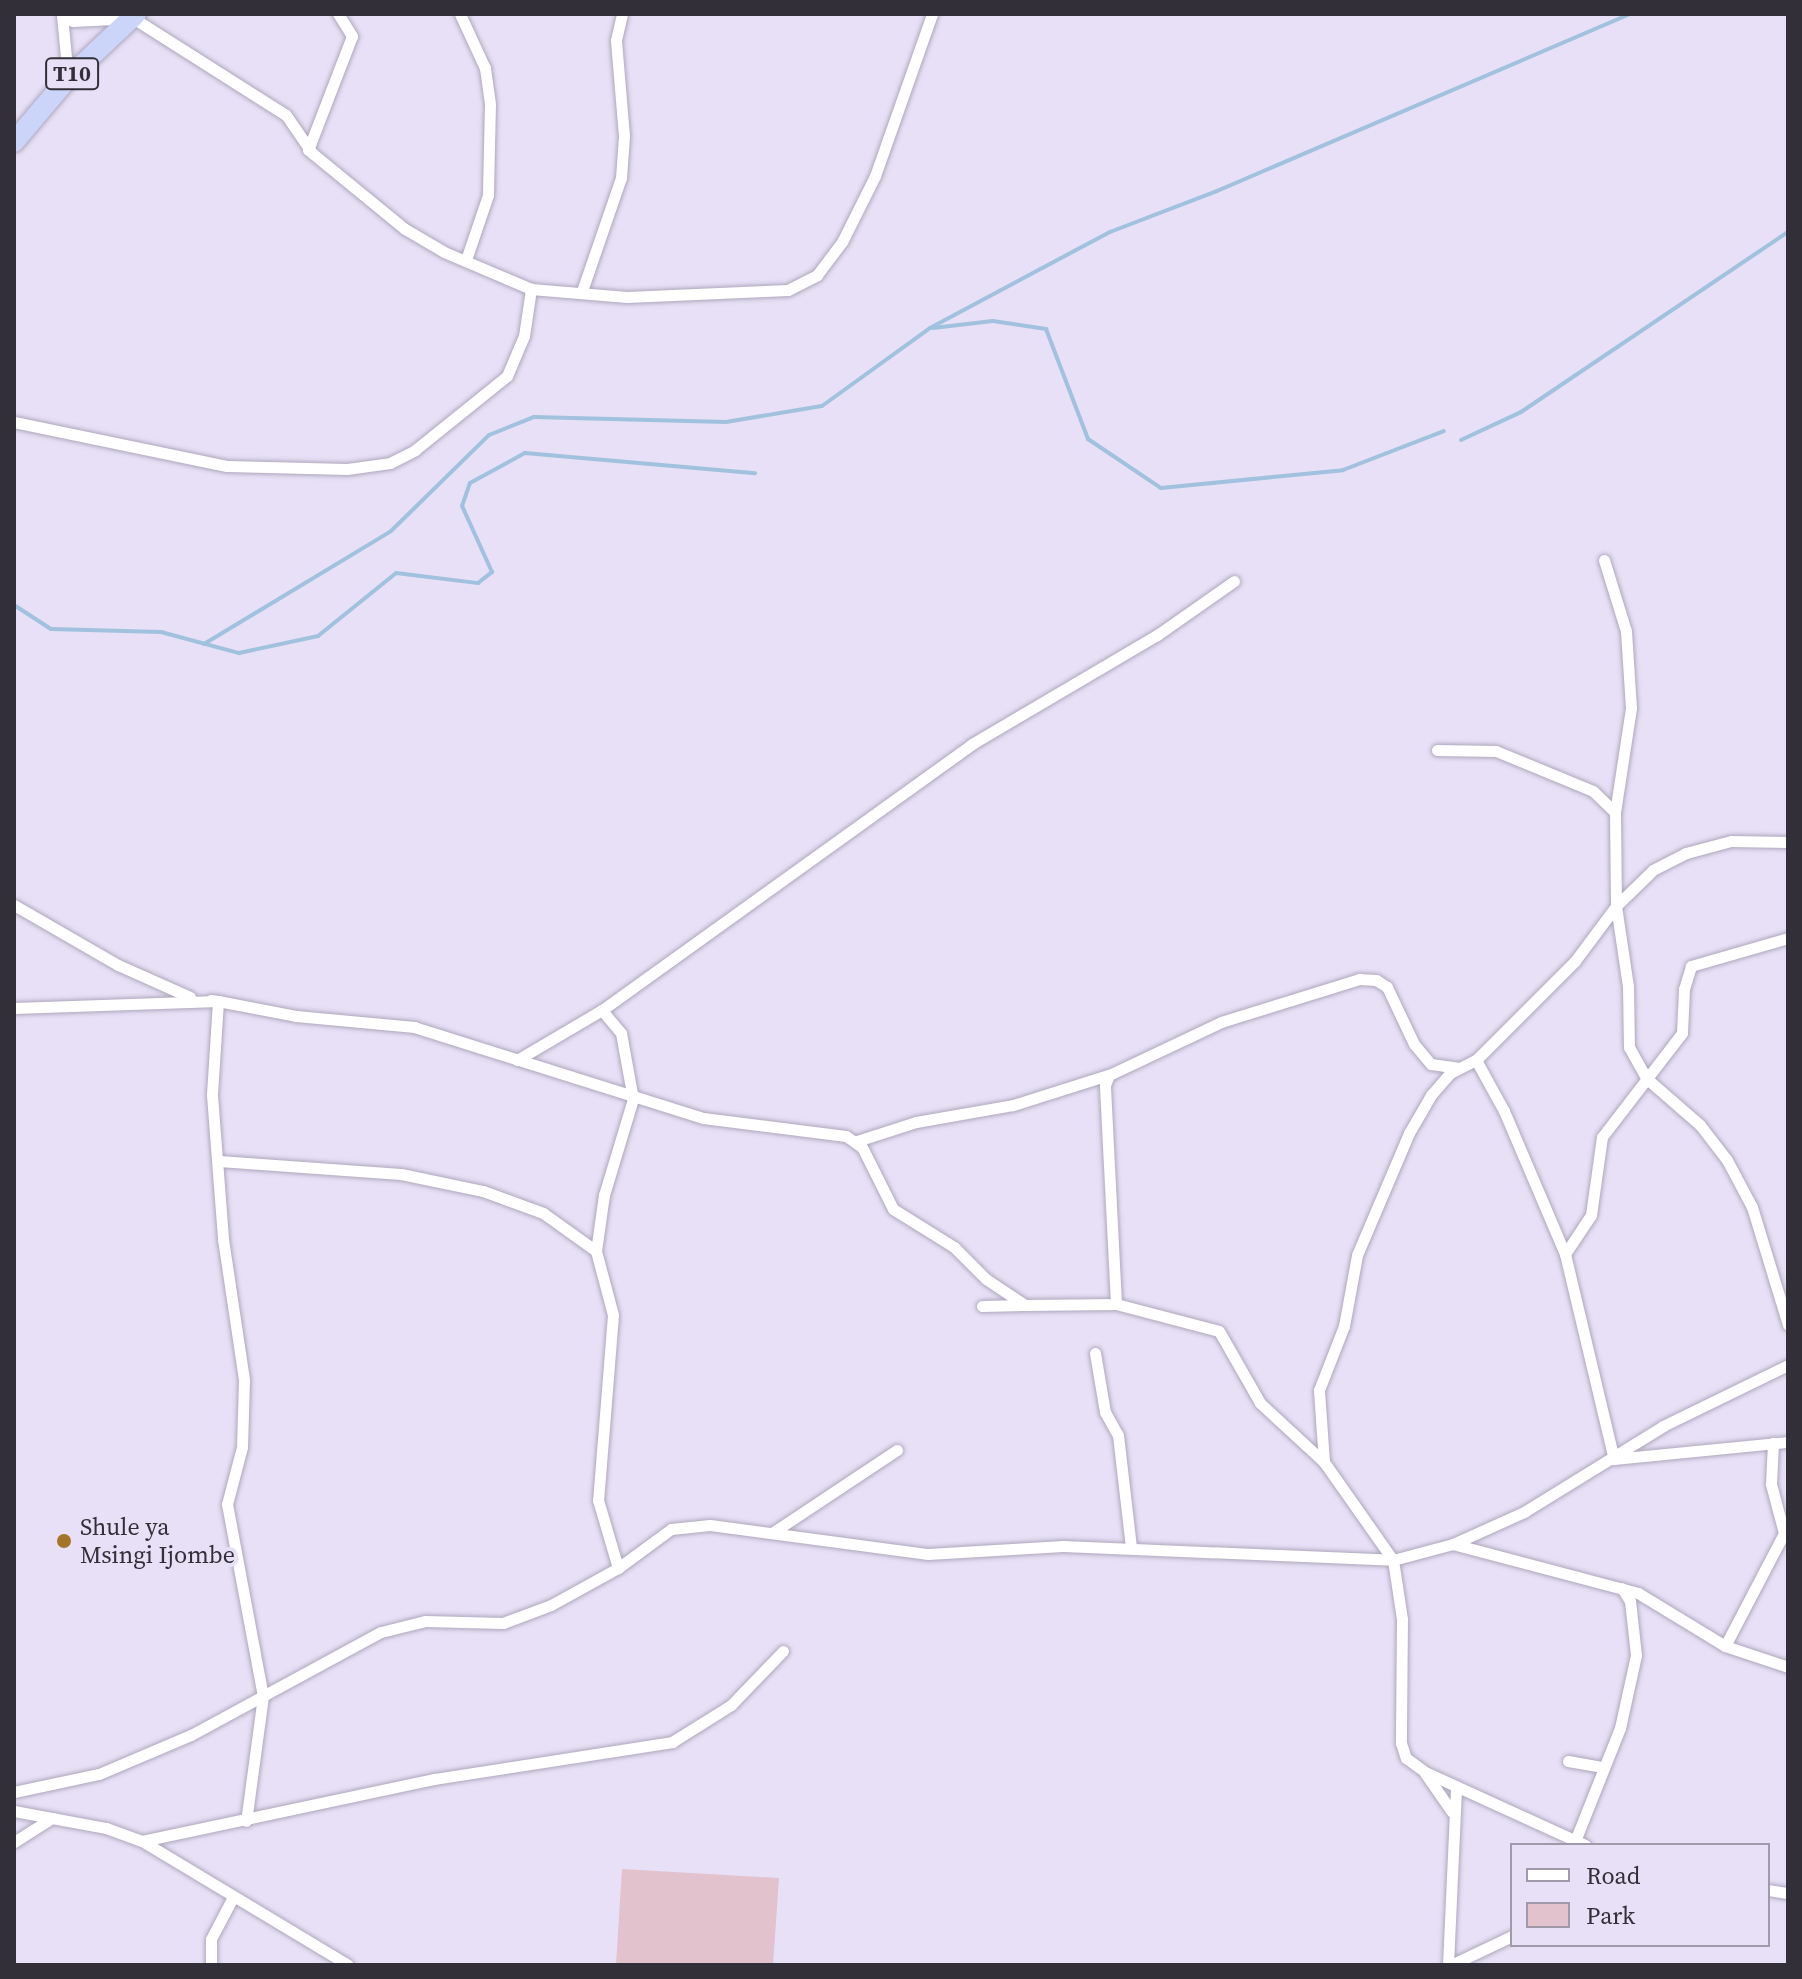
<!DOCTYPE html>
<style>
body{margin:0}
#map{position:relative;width:1802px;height:1979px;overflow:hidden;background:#e7e0f6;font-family:"Source Serif 4",serif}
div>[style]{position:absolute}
.green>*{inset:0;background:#e1c2cd}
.stream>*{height:4px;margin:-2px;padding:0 2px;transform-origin:2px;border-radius:2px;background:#a0c2df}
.roads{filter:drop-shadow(0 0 2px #aea7bc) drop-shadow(0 0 2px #aea7bc)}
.street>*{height:11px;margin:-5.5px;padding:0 5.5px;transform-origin:5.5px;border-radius:5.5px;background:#fff}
.highway>*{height:20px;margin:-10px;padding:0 10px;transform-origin:10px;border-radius:10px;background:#cbd5f9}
.dots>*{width:22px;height:22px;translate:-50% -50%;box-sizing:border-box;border:4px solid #e7e0f6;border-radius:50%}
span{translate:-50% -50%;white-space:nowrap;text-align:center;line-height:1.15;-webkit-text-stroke:8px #e7e0f6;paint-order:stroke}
.shield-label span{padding:2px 6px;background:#e7e0f6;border:2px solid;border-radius:6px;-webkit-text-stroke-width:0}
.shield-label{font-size:22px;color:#322f38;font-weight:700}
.poi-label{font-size:24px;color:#322f38}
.left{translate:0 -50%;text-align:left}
.frame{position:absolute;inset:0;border:16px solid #322f38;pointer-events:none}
.legend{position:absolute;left:1510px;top:1843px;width:260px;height:104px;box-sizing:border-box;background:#e7e0f6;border:2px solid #9f99aa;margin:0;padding:10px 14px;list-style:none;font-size:24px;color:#322f38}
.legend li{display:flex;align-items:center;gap:16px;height:40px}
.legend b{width:40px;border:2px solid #9f99aa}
</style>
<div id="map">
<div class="green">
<i style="clip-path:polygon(622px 1869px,779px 1878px,773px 1965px,616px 1965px)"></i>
</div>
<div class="stream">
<i style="left:933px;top:328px;width:60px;rotate:-6.7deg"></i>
<i style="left:993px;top:321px;width:54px;rotate:8.6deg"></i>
<i style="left:1046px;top:329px;width:118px;rotate:69.1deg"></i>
<i style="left:1088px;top:439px;width:88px;rotate:33.9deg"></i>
<i style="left:1161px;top:488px;width:183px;rotate:-5.6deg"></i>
<i style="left:1343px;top:470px;width:108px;rotate:-21.1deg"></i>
<i style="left:1461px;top:440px;width:66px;rotate:-25deg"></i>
<i style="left:1521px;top:412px;width:322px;rotate:-34deg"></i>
<i style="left:14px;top:605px;width:44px;rotate:33deg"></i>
<i style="left:51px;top:629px;width:110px;rotate:1.6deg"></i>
<i style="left:161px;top:632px;width:81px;rotate:15.1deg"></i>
<i style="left:239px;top:653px;width:81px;rotate:-12.1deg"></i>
<i style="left:318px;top:636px;width:100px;rotate:-38.9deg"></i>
<i style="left:396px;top:573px;width:83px;rotate:7deg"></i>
<i style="left:478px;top:583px;width:18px;rotate:-38deg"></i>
<i style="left:492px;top:572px;width:72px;rotate:-114.4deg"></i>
<i style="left:462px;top:506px;width:24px;rotate:-71deg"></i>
<i style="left:470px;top:483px;width:63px;rotate:-28.6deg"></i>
<i style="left:525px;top:453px;width:231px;rotate:5deg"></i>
<i style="left:204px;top:644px;width:218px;rotate:-31.1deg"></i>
<i style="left:391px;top:531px;width:137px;rotate:-44.4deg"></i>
<i style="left:489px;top:435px;width:48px;rotate:-21.8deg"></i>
<i style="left:534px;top:417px;width:192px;rotate:1.5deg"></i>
<i style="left:726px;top:422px;width:97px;rotate:-9.5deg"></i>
<i style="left:822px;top:406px;width:133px;rotate:-35.8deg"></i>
<i style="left:930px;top:328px;width:204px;rotate:-28.1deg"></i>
<i style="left:1110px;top:232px;width:115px;rotate:-21deg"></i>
<i style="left:1217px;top:191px;width:448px;rotate:-23.2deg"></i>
</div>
<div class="roads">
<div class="street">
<i style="left:460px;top:14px;width:60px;rotate:65.2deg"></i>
<i style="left:485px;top:68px;width:36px;rotate:82deg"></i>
<i style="left:490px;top:104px;width:91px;rotate:91.3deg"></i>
<i style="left:488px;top:195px;width:69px;rotate:108.7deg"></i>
<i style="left:62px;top:15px;width:63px;rotate:84.6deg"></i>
<i style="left:63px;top:16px;width:11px;rotate:27deg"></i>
<i style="left:73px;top:21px;width:60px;rotate:-2.9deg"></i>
<i style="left:133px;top:18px;width:181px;rotate:32.4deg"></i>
<i style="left:286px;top:115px;width:46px;rotate:55.6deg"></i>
<i style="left:312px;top:153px;width:120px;rotate:39.3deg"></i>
<i style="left:405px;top:229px;width:45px;rotate:30.5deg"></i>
<i style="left:444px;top:252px;width:95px;rotate:23deg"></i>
<i style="left:531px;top:289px;width:96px;rotate:4.8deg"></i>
<i style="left:627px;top:297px;width:161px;rotate:-2.5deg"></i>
<i style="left:788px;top:290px;width:33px;rotate:-27deg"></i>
<i style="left:817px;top:275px;width:41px;rotate:-52.9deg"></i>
<i style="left:842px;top:242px;width:74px;rotate:-63.4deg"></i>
<i style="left:875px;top:176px;width:172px;rotate:-70.6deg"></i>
<i style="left:308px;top:150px;width:122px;rotate:-68.9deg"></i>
<i style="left:352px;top:36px;width:26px;rotate:-122deg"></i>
<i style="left:582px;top:291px;width:120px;rotate:-71deg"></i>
<i style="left:621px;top:178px;width:42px;rotate:-85.9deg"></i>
<i style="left:624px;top:136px;width:96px;rotate:-94.8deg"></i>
<i style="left:616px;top:40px;width:27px;rotate:-77deg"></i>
<i style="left:14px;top:422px;width:217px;rotate:11.7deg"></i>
<i style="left:227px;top:466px;width:120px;rotate:1.4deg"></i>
<i style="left:347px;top:469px;width:43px;rotate:-7.9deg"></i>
<i style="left:390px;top:463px;width:28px;rotate:-27deg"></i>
<i style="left:415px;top:450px;width:118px;rotate:-38.8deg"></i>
<i style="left:507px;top:376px;width:43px;rotate:-67deg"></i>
<i style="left:524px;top:336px;width:48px;rotate:-81.5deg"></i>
<i style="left:1604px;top:560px;width:74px;rotate:72.8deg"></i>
<i style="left:1626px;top:631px;width:77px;rotate:86.3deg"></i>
<i style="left:1631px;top:708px;width:105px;rotate:98.7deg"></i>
<i style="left:1615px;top:812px;width:94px;rotate:89.4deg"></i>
<i style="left:1616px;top:906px;width:69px;rotate:126.7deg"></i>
<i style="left:1575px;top:961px;width:140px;rotate:135deg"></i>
<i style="left:1476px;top:1060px;width:58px;rotate:61.2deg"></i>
<i style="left:1504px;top:1111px;width:155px;rotate:66.9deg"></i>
<i style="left:1565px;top:1254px;width:211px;rotate:76.6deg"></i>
<i style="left:1614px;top:1459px;width:175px;rotate:-5.6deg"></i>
<i style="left:1437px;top:750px;width:59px;rotate:1deg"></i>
<i style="left:1496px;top:751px;width:105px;rotate:22.4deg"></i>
<i style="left:1593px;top:791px;width:30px;rotate:44deg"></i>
<i style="left:1788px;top:842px;width:57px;rotate:-179deg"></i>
<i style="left:1731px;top:841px;width:47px;rotate:165.1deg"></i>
<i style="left:1686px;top:853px;width:37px;rotate:153deg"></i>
<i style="left:1653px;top:870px;width:52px;rotate:135.8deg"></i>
<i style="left:1616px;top:906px;width:81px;rotate:81.5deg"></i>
<i style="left:1628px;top:986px;width:61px;rotate:89.1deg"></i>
<i style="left:1629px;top:1047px;width:35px;rotate:61deg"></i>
<i style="left:1646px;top:1078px;width:72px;rotate:41deg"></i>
<i style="left:1700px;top:1125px;width:44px;rotate:52.4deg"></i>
<i style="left:1727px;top:1160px;width:53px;rotate:62deg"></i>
<i style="left:1752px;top:1207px;width:123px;rotate:73deg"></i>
<i style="left:14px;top:905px;width:120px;rotate:30deg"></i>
<i style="left:118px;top:965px;width:79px;rotate:24deg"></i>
<i style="left:211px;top:1000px;width:7px;rotate:8deg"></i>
<i style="left:218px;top:1001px;width:94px;rotate:93.7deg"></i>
<i style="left:212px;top:1095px;width:144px;rotate:85.6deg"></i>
<i style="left:223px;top:1239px;width:143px;rotate:81.5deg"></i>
<i style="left:244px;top:1380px;width:67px;rotate:91.7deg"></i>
<i style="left:242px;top:1447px;width:59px;rotate:104.7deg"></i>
<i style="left:227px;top:1504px;width:195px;rotate:79.4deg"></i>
<i style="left:263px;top:1696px;width:126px;rotate:97.7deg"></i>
<i style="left:14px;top:1008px;width:204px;rotate:-2deg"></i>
<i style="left:218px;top:1001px;width:79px;rotate:10.9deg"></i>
<i style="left:296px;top:1016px;width:119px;rotate:5.3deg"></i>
<i style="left:414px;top:1027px;width:303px;rotate:17.5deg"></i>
<i style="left:703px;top:1118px;width:144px;rotate:7.2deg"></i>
<i style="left:846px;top:1136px;width:19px;rotate:35deg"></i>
<i style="left:862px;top:1147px;width:69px;rotate:63.4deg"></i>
<i style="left:893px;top:1209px;width:72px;rotate:31.9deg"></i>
<i style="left:954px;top:1247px;width:45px;rotate:45deg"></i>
<i style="left:986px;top:1279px;width:47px;rotate:33.7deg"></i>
<i style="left:1025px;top:1305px;width:91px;rotate:-0.6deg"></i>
<i style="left:1116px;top:1304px;width:106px;rotate:14.7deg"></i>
<i style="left:1219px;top:1331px;width:83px;rotate:60.3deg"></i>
<i style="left:1260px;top:1403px;width:87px;rotate:42.7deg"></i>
<i style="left:1324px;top:1462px;width:120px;rotate:54.9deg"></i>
<i style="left:1393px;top:1560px;width:60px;rotate:81.3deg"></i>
<i style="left:1402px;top:1619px;width:124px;rotate:90.5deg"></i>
<i style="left:1401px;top:1743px;width:16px;rotate:72deg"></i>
<i style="left:1406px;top:1758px;width:24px;rotate:36deg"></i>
<i style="left:1425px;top:1772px;width:176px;rotate:24.5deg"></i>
<i style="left:517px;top:1060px;width:99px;rotate:-30.5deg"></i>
<i style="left:602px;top:1010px;width:456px;rotate:-35.7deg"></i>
<i style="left:972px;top:744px;width:215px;rotate:-30.5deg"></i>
<i style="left:1157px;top:635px;width:94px;rotate:-35deg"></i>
<i style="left:857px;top:1141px;width:62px;rotate:-17.9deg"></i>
<i style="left:916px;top:1122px;width:98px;rotate:-9.9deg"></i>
<i style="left:1013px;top:1105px;width:100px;rotate:-17.5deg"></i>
<i style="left:219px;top:1161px;width:182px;rotate:4.1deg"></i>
<i style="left:401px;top:1174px;width:84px;rotate:11.7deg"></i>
<i style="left:483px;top:1191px;width:64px;rotate:20.1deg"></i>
<i style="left:543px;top:1213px;width:65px;rotate:35.6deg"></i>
<i style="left:596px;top:1251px;width:66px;rotate:75.1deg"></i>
<i style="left:613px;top:1315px;width:186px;rotate:94.6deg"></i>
<i style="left:598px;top:1500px;width:71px;rotate:73.6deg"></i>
<i style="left:596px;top:1251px;width:57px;rotate:-81.9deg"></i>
<i style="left:604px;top:1195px;width:100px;rotate:-73.2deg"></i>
<i style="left:633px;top:1099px;width:67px;rotate:-100.3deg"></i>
<i style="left:621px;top:1033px;width:30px;rotate:-130deg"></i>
<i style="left:1565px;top:1254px;width:47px;rotate:-56.3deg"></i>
<i style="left:1591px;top:1215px;width:79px;rotate:-82deg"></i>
<i style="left:1602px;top:1137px;width:131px;rotate:-52.4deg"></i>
<i style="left:1682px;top:1033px;width:44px;rotate:-87.4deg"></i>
<i style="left:1684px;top:989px;width:24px;rotate:-73deg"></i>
<i style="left:1691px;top:966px;width:101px;rotate:-16.1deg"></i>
<i style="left:1116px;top:1304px;width:219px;rotate:-92.9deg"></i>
<i style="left:1105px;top:1085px;width:11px;rotate:-68deg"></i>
<i style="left:1109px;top:1075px;width:124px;rotate:-25.3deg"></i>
<i style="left:1221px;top:1022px;width:145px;rotate:-17.3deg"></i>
<i style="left:1359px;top:979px;width:17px;rotate:3deg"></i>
<i style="left:1376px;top:980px;width:13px;rotate:32deg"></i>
<i style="left:1387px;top:987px;width:63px;rotate:64.7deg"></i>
<i style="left:1414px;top:1044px;width:26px;rotate:50deg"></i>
<i style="left:1431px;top:1064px;width:27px;rotate:8deg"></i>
<i style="left:982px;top:1306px;width:43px;rotate:-1.3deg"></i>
<i style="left:1095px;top:1353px;width:60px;rotate:80.4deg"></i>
<i style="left:1105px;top:1412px;width:26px;rotate:61deg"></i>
<i style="left:1118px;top:1435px;width:113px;rotate:83.4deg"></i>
<i style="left:1324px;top:1462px;width:72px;rotate:-94deg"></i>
<i style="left:1319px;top:1390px;width:69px;rotate:-68.7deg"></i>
<i style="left:1344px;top:1326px;width:72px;rotate:-79.6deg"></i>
<i style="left:1357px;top:1255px;width:133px;rotate:-66.9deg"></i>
<i style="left:1409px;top:1133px;width:44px;rotate:-59.9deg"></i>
<i style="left:1431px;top:1095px;width:29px;rotate:-49deg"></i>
<i style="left:1450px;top:1073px;width:29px;rotate:-27deg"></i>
<i style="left:772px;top:1533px;width:150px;rotate:-33.6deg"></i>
<i style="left:1453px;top:1544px;width:191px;rotate:14.8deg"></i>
<i style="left:1638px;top:1593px;width:102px;rotate:31.3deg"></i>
<i style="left:1725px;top:1646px;width:66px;rotate:18.4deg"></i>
<i style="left:1725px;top:1646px;width:127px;rotate:-62.4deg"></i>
<i style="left:1784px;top:1533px;width:51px;rotate:-104.9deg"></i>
<i style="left:1771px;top:1484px;width:41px;rotate:-87.2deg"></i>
<i style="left:1568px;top:1761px;width:34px;rotate:10deg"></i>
<i style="left:1425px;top:1773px;width:47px;rotate:55.3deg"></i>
<i style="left:14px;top:1792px;width:87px;rotate:-12deg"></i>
<i style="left:99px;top:1774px;width:100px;rotate:-23deg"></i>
<i style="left:191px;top:1735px;width:216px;rotate:-28.5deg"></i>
<i style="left:381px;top:1632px;width:45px;rotate:-14deg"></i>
<i style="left:425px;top:1621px;width:78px;rotate:1.5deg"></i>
<i style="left:503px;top:1623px;width:51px;rotate:-20.6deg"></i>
<i style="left:551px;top:1605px;width:77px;rotate:-28.9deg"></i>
<i style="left:618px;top:1568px;width:66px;rotate:-36.3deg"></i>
<i style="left:671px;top:1529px;width:39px;rotate:-6deg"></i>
<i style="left:710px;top:1525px;width:220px;rotate:7.6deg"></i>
<i style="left:928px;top:1554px;width:135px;rotate:-3.4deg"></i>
<i style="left:1063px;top:1546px;width:330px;rotate:2.4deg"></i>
<i style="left:1393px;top:1560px;width:62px;rotate:-14.9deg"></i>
<i style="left:1453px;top:1544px;width:78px;rotate:-24.3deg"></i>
<i style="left:1524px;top:1512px;width:163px;rotate:-31.7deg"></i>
<i style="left:1663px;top:1426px;width:139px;rotate:-26deg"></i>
<i style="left:14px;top:1811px;width:94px;rotate:10.5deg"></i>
<i style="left:106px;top:1828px;width:38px;rotate:20deg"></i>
<i style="left:142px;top:1841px;width:240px;rotate:31deg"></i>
<i style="left:142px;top:1841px;width:299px;rotate:-12deg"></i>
<i style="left:434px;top:1779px;width:241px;rotate:-8.8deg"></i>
<i style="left:672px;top:1742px;width:70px;rotate:-32.1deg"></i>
<i style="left:731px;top:1705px;width:75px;rotate:-46.1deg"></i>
<i style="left:1575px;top:1841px;width:122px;rotate:-68.3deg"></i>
<i style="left:1620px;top:1728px;width:75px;rotate:-77.6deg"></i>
<i style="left:1636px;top:1655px;width:54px;rotate:-96.3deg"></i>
<i style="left:1630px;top:1601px;width:15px;rotate:-122deg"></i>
<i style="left:14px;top:1842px;width:45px;rotate:-32.3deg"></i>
<i style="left:1768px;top:1890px;width:20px;rotate:9deg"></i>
<i style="left:211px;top:1965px;width:26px;rotate:-90deg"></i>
<i style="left:211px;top:1939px;width:45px;rotate:-62.3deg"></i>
<i style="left:1448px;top:1965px;width:179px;rotate:-87.4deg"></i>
<i style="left:1451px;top:1965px;width:68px;rotate:-25.4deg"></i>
</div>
<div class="highway">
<i style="left:14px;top:142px;width:84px;rotate:-49.8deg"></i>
<i style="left:68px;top:78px;width:93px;rotate:-43.3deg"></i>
</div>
</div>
<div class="dots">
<i style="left:64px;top:1541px;background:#a37527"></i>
</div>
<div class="shield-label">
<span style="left:72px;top:74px">T10</span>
</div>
<div class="poi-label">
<span class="left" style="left:80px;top:1541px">Shule ya<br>Msingi Ijombe</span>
</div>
<div class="frame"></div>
<ul class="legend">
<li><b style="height:10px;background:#fff"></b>Road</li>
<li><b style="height:22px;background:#e1c2cd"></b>Park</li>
</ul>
</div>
